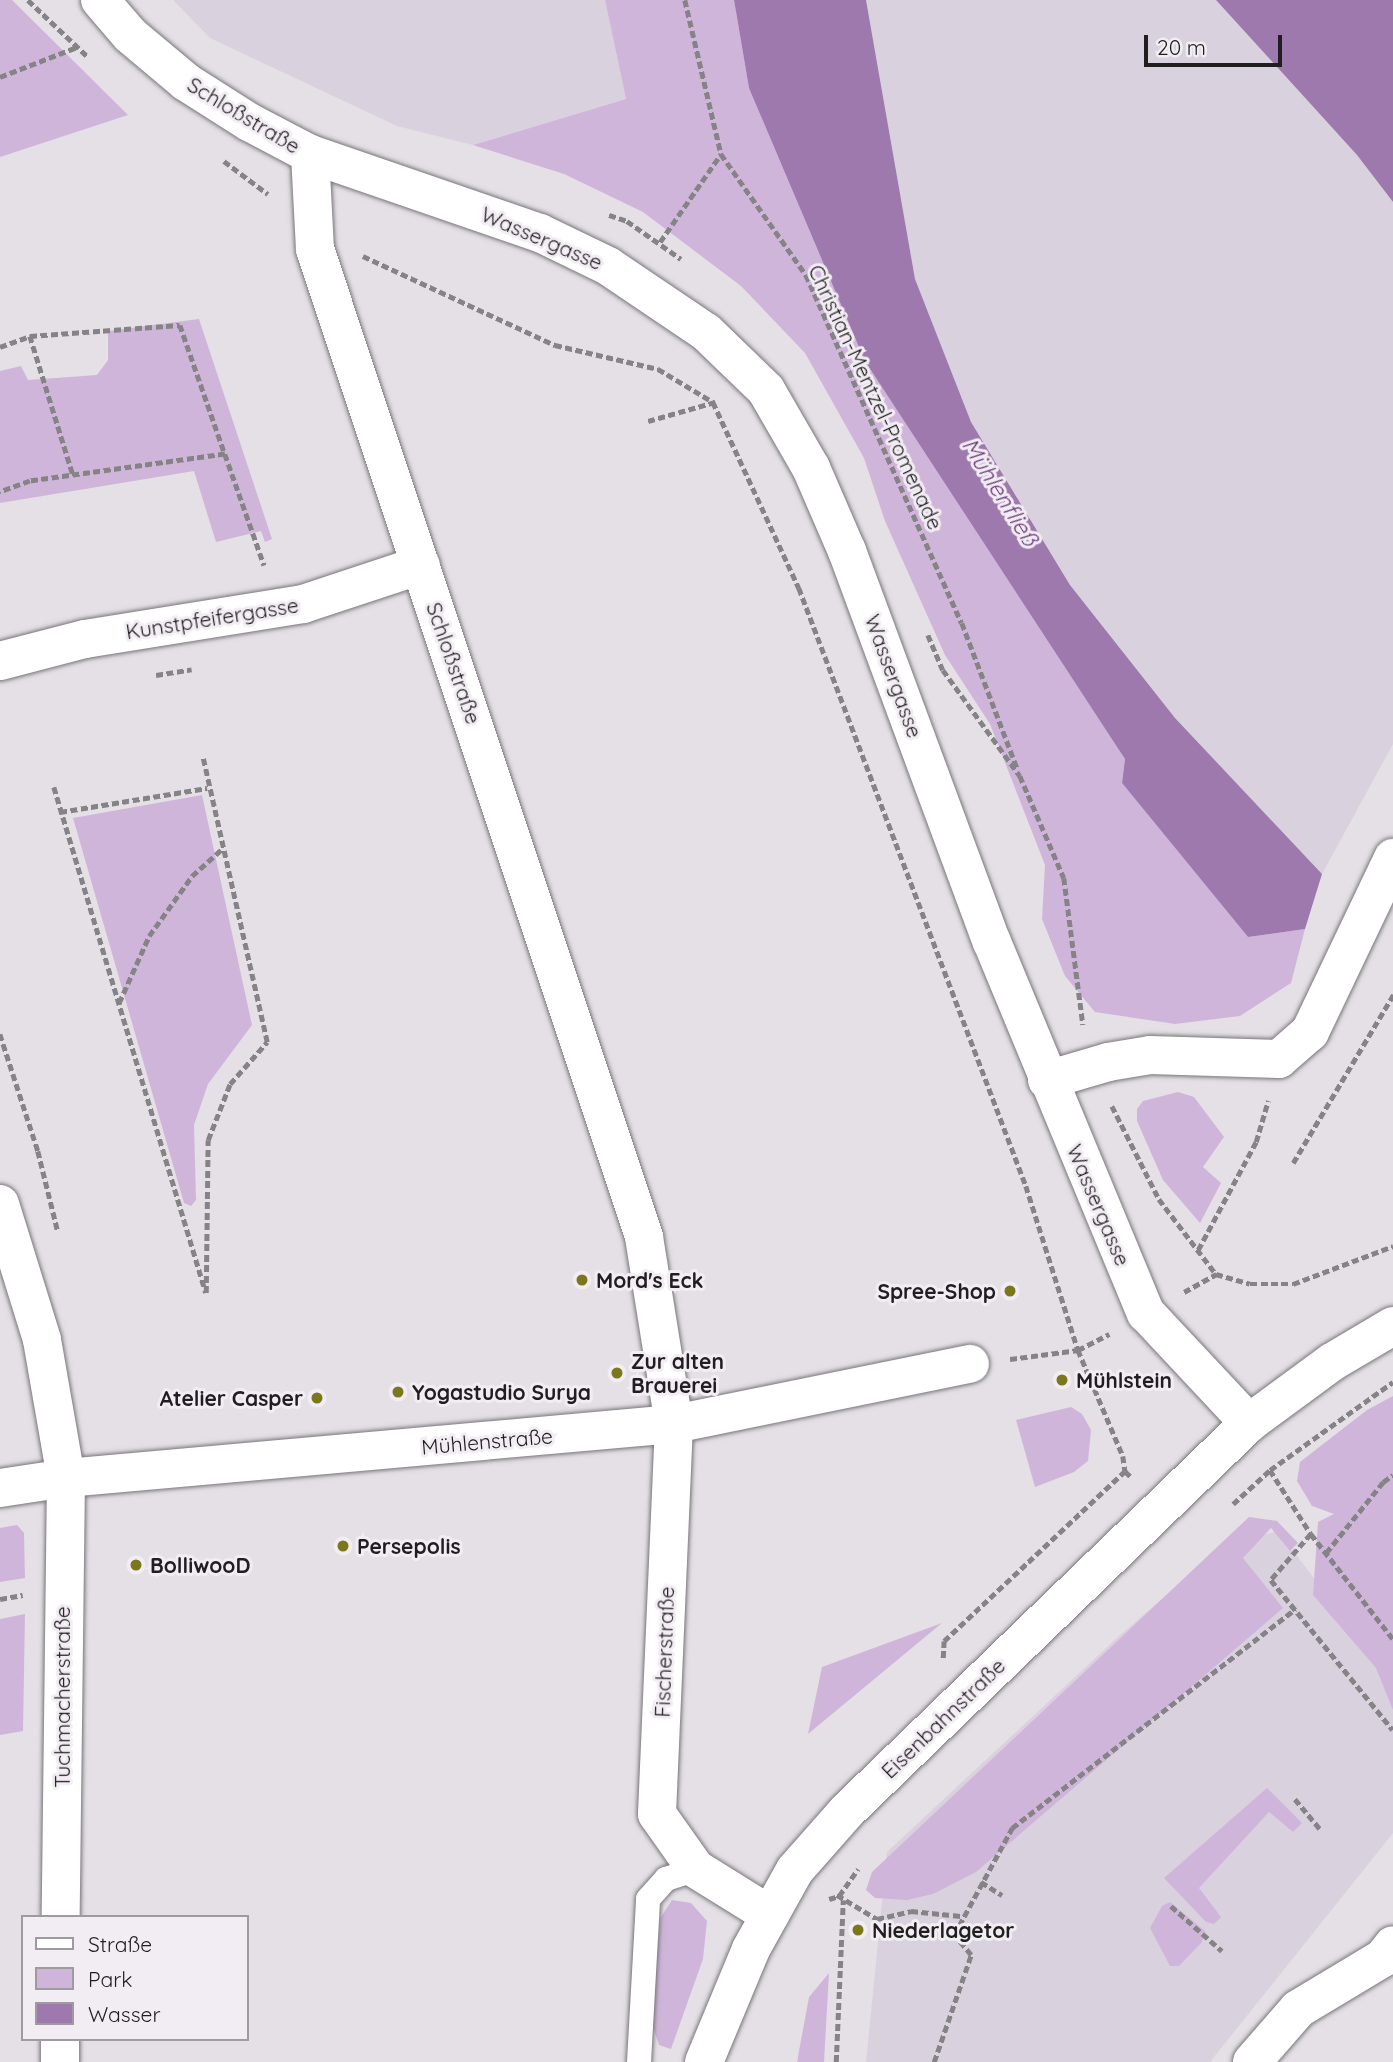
<!DOCTYPE html>
<meta charset="utf-8">
<style>
body{margin:0}
#map{position:relative;width:1393px;height:2062px;overflow:hidden;background:#e4e0e6;font-family:Quicksand,sans-serif}
div>[style]{position:absolute}
.built>*{inset:0;background:#dad1de}
.green>*{inset:0;background:#d0b5db}
.water>*{inset:0;background:#9d79ad}
.path>*{height:4.5px;margin-top:-2.25px;transform-origin:0;background:repeating-linear-gradient(90deg,#868387 0 7px,transparent 0 10.5px)}
.roads{filter:drop-shadow(0 0 2px #79757a) drop-shadow(0 0 2px #79757a)}
.lane>*{height:24px;margin:-12px;padding:0 12px;transform-origin:12px;border-radius:12px;background:#fff}
.street>*{height:38px;margin:-19px;padding:0 19px;transform-origin:19px;border-radius:19px;background:#fff}
.secondary>*{height:38px;margin:-19px;padding:0 19px;transform-origin:19px;border-radius:19px;background:#fff}
.dots>*{width:19px;height:19px;translate:-50% -50%;box-sizing:border-box;border:4px solid #f2edf3;border-radius:50%}
span{translate:-50% -50%;white-space:nowrap;text-align:center;line-height:1.15;-webkit-text-stroke:6px #f2edf3;paint-order:stroke}
.street-label{font-size:21px;color:#201e20}
.poi-label{font-size:21px;color:#201e20;font-weight:700}
.left{translate:0 -50%;text-align:left}
.right{translate:-100% -50%;text-align:right}
.water-label{font-size:23px;color:#6b3b7d;font-style:italic}
.legend{position:absolute;left:21px;top:1915px;width:228px;height:126px;box-sizing:border-box;background:#f2edf3;border:2px solid #9e9a9f;margin:0;padding:9px 12px;list-style:none;font-size:21px;color:#201e20}
.legend li{display:flex;align-items:center;gap:14px;height:35px}
.legend b{width:35px;border:2px solid #9e9a9f}
.scale{position:absolute;left:1144px;top:35px;width:138px;height:32px;box-sizing:border-box;border:4px solid #201e20;border-top:0;padding-left:9px;font-size:21px;line-height:24px;white-space:nowrap;color:#201e20;-webkit-text-stroke:5px #f2edf3;paint-order:stroke}
</style>
<div id="map">
<div class="built">
<i style="clip-path:polygon(173px 0,605px 0,626px 99px,473px 145px,397px 126px,210px 38px)"></i>
<i style="clip-path:polygon(866px 0,1216px 0,1357px 155px,1393px 202px,1393px 744px,1322px 874px,1175px 718px,1070px 585px,971px 422px,915px 279px)"></i>
<i style="clip-path:polygon(1278px 1531px,1393px 1682px,1393px 1833px,1210px 2062px,866px 2062px,887px 1852px,1119px 1636px,1224px 1545px)"></i>
</div>
<div class="green">
<i style="clip-path:polygon(0 0,12px 0,128px 115px,0 157px)"></i>
<i style="clip-path:polygon(605px 0,734px 0,749px 88px,1125px 759px,1122px 783px,1248px 937px,1305px 929px,1291px 983px,1240px 1016px,1175px 1024px,1095px 1012px,1065px 976px,1042px 919px,1045px 865px,990px 724px,945px 655px,885px 521px,864px 458px,805px 353px,741px 286px,643px 212px,564px 174px,473px 145px,626px 99px)"></i>
<i style="clip-path:polygon(199px 319px,272px 539px,265px 542px,261px 531px,216px 542px,194px 471px,0 503px,0 371px,21px 366px,28px 380px,97px 375px,108px 360px,108px 331px)"></i>
<i style="clip-path:polygon(202px 795px,252px 1025px,208px 1084px,194px 1125px,196px 1200px,191px 1206px,184px 1203px,73px 818px)"></i>
<i style="clip-path:polygon(1178px 1092px,1194px 1097px,1224px 1137px,1203px 1167px,1221px 1183px,1200px 1223px,1163px 1180px,1137px 1121px,1137px 1109px,1143px 1101px)"></i>
<i style="clip-path:polygon(1393px 1396px,1393px 1710px,1376px 1668px,1313px 1595px,1318px 1522px,1334px 1514px,1312px 1506px,1297px 1481px,1300px 1462px,1367px 1410px)"></i>
<i style="clip-path:polygon(1071px 1407px,1082px 1414px,1091px 1430px,1088px 1461px,1074px 1472px,1035px 1487px,1016px 1420px)"></i>
<i style="clip-path:polygon(1249px 1517px,1277px 1521px,1298px 1543px,1290px 1551px,1271px 1528px,1243px 1558px,1283px 1608px,976px 1872px,933px 1894px,907px 1900px,875px 1898px,866px 1890px,872px 1872px)"></i>
<i style="clip-path:polygon(17px 1525px,24px 1533px,25px 1578px,0 1582px,0 1528px)"></i>
<i style="clip-path:polygon(25px 1614px,23px 1731px,0 1735px,0 1619px)"></i>
<i style="clip-path:polygon(942px 1623px,808px 1734px,822px 1667px)"></i>
<i style="clip-path:polygon(1267px 1788px,1302px 1823px,1293px 1832px,1269px 1812px,1199px 1888px,1221px 1917px,1214px 1924px,1206px 1922px,1164px 1878px)"></i>
<i style="clip-path:polygon(672px 1900px,691px 1903px,707px 1921px,703px 1959px,671px 2049px,659px 2045px,649px 2015px,661px 1917px)"></i>
<i style="clip-path:polygon(1170px 1902px,1205px 1931px,1202px 1942px,1179px 1966px,1170px 1966px,1150px 1928px,1162px 1906px)"></i>
<i style="clip-path:polygon(829px 1973px,824px 2062px,797px 2062px,809px 1997px)"></i>
</div>
<div class="water">
<i style="clip-path:polygon(734px 0,866px 0,915px 279px,971px 422px,1070px 585px,1175px 718px,1322px 874px,1305px 929px,1248px 937px,1122px 783px,1125px 759px,865px 361px,749px 88px)"></i>
<i style="clip-path:polygon(1216px 0,1393px 0,1393px 202px,1357px 155px)"></i>
</div>
<div class="path">
<i style="left:28px;top:0;width:81px;rotate:43.5deg"></i>
<i style="left:685px;top:0;width:158px;rotate:76.8deg"></i>
<i style="left:721px;top:154px;width:148px;rotate:54.9deg"></i>
<i style="left:806px;top:275px;width:381px;rotate:65.9deg"></i>
<i style="left:962px;top:623px;width:155px;rotate:69.2deg"></i>
<i style="left:0;top:77px;width:83px;rotate:-21.3deg"></i>
<i style="left:224px;top:161px;width:55px;rotate:36.9deg"></i>
<i style="left:609px;top:215px;width:19px;rotate:18deg"></i>
<i style="left:627px;top:221px;width:66px;rotate:35.1deg"></i>
<i style="left:660px;top:242px;width:107px;rotate:-55.3deg"></i>
<i style="left:363px;top:256px;width:212px;rotate:24.9deg"></i>
<i style="left:555px;top:345px;width:106px;rotate:13.1deg"></i>
<i style="left:658px;top:369px;width:64px;rotate:31deg"></i>
<i style="left:713px;top:402px;width:205px;rotate:65.2deg"></i>
<i style="left:799px;top:588px;width:640px;rotate:69.21deg"></i>
<i style="left:1026px;top:1186px;width:172px;rotate:72.4deg"></i>
<i style="left:1078px;top:1350px;width:115px;rotate:67deg"></i>
<i style="left:1123px;top:1456px;width:15px;rotate:82deg"></i>
<i style="left:1125px;top:1471px;width:8px;rotate:45deg"></i>
<i style="left:30px;top:336px;width:145px;rotate:72.8deg"></i>
<i style="left:0;top:347px;width:32px;rotate:-20deg"></i>
<i style="left:30px;top:336px;width:150px;rotate:-4.2deg"></i>
<i style="left:180px;top:325px;width:137px;rotate:70.8deg"></i>
<i style="left:225px;top:454px;width:197px;rotate:172.1deg"></i>
<i style="left:30px;top:481px;width:32px;rotate:160deg"></i>
<i style="left:648px;top:421px;width:70px;rotate:-15.8deg"></i>
<i style="left:225px;top:454px;width:118px;rotate:70.6deg"></i>
<i style="left:928px;top:635px;width:38px;rotate:67deg"></i>
<i style="left:943px;top:670px;width:131px;rotate:54deg"></i>
<i style="left:1020px;top:776px;width:111px;rotate:66.7deg"></i>
<i style="left:1064px;top:878px;width:148px;rotate:82.6deg"></i>
<i style="left:156px;top:675px;width:36px;rotate:-9deg"></i>
<i style="left:54px;top:787px;width:528px;rotate:73.28deg"></i>
<i style="left:206px;top:1293px;width:153px;rotate:-89.3deg"></i>
<i style="left:208px;top:1140px;width:60px;rotate:-68.6deg"></i>
<i style="left:230px;top:1084px;width:56px;rotate:-48.6deg"></i>
<i style="left:267px;top:1042px;width:291px;rotate:-102.7deg"></i>
<i style="left:60px;top:812px;width:149px;rotate:-9.3deg"></i>
<i style="left:119px;top:1003px;width:73px;rotate:-65.9deg"></i>
<i style="left:149px;top:936px;width:74px;rotate:-54.4deg"></i>
<i style="left:192px;top:876px;width:40px;rotate:-42deg"></i>
<i style="left:0;top:1034px;width:123px;rotate:72deg"></i>
<i style="left:38px;top:1151px;width:83px;rotate:76.1deg"></i>
<i style="left:1112px;top:1106px;width:104px;rotate:63.2deg"></i>
<i style="left:1159px;top:1199px;width:94px;rotate:52.8deg"></i>
<i style="left:1216px;top:1274px;width:35px;rotate:16deg"></i>
<i style="left:1250px;top:1284px;width:43px"></i>
<i style="left:1293px;top:1284px;width:107px;rotate:-20.8deg"></i>
<i style="left:1293px;top:1163px;width:196px;rotate:-59.2deg"></i>
<i style="left:1198px;top:1250px;width:123px;rotate:-61.8deg"></i>
<i style="left:1256px;top:1142px;width:43px;rotate:-73.7deg"></i>
<i style="left:1184px;top:1292px;width:37px;rotate:-29deg"></i>
<i style="left:1010px;top:1359px;width:69px;rotate:-7.5deg"></i>
<i style="left:1078px;top:1350px;width:35px;rotate:-27deg"></i>
<i style="left:1270px;top:1470px;width:76px;rotate:57.4deg"></i>
<i style="left:1311px;top:1534px;width:133px;rotate:52deg"></i>
<i style="left:1233px;top:1504px;width:50px;rotate:-42.6deg"></i>
<i style="left:1270px;top:1470px;width:151px;rotate:-35.6deg"></i>
<i style="left:1311px;top:1534px;width:61px;rotate:131deg"></i>
<i style="left:1271px;top:1580px;width:193px;rotate:50.9deg"></i>
<i style="left:1326px;top:1553px;width:91px;rotate:-51.2deg"></i>
<i style="left:1383px;top:1482px;width:12px;rotate:-35deg"></i>
<i style="left:0;top:1599px;width:23px;rotate:-10deg"></i>
<i style="left:943px;top:1658px;width:17px;rotate:-87deg"></i>
<i style="left:944px;top:1641px;width:248px;rotate:-43.2deg"></i>
<i style="left:1295px;top:1799px;width:40px;rotate:50deg"></i>
<i style="left:981px;top:1882px;width:25px;rotate:32deg"></i>
<i style="left:837px;top:1895px;width:47px;rotate:31deg"></i>
<i style="left:877px;top:1919px;width:35px;rotate:-13deg"></i>
<i style="left:911px;top:1911px;width:50px;rotate:5.7deg"></i>
<i style="left:829px;top:1899px;width:10px;rotate:-17deg"></i>
<i style="left:839px;top:1896px;width:33px;rotate:-55deg"></i>
<i style="left:1171px;top:1906px;width:68px;rotate:41.4deg"></i>
<i style="left:836px;top:2062px;width:162px;rotate:-87.5deg"></i>
<i style="left:934px;top:2062px;width:113px;rotate:-70.9deg"></i>
<i style="left:971px;top:1955px;width:26px;rotate:-130deg"></i>
<i style="left:954px;top:1935px;width:122px;rotate:-61.5deg"></i>
<i style="left:1012px;top:1828px;width:358px;rotate:-37.7deg"></i>
</div>
<div class="roads">
<div class="lane">
<i style="left:639px;top:2062px;width:163px;rotate:-86.8deg"></i>
<i style="left:648px;top:1899px;width:27px;rotate:-48deg"></i>
<i style="left:666px;top:1879px;width:32px;rotate:-18deg"></i>
</div>
<div class="street">
<i style="left:310px;top:154px;width:95px;rotate:87deg"></i>
<i style="left:315px;top:249px;width:1041px;rotate:71.58deg"></i>
<i style="left:644px;top:1237px;width:189px;rotate:80.9deg"></i>
<i style="left:674px;top:1424px;width:390px;rotate:92.5deg"></i>
<i style="left:657px;top:1814px;width:67px;rotate:54.7deg"></i>
<i style="left:696px;top:1869px;width:87px;rotate:31.9deg"></i>
<i style="left:0;top:661px;width:88px;rotate:-14.5deg"></i>
<i style="left:85px;top:639px;width:221px;rotate:-9.1deg"></i>
<i style="left:303px;top:604px;width:124px;rotate:-18.3deg"></i>
<i style="left:1047px;top:1080px;width:64px;rotate:-16.4deg"></i>
<i style="left:1108px;top:1062px;width:43px;rotate:-9.5deg"></i>
<i style="left:1150px;top:1055px;width:129px;rotate:1.8deg"></i>
<i style="left:1279px;top:1059px;width:41px;rotate:-41.1deg"></i>
<i style="left:1310px;top:1032px;width:193px;rotate:-64.5deg"></i>
<i style="left:0;top:1204px;width:142px;rotate:72.8deg"></i>
<i style="left:42px;top:1340px;width:140px;rotate:80.1deg"></i>
<i style="left:66px;top:1478px;width:439px;rotate:90.7deg"></i>
<i style="left:0;top:1488px;width:67px;rotate:-8.6deg"></i>
<i style="left:66px;top:1478px;width:610px;rotate:-5.08deg"></i>
<i style="left:674px;top:1424px;width:302px;rotate:-11.5deg"></i>
<i style="left:60px;top:2062px;width:23px;rotate:-90deg"></i>
<i style="left:1252px;top:2062px;width:70px;rotate:-49deg"></i>
<i style="left:1298px;top:2009px;width:99px;rotate:-31deg"></i>
<i style="left:1383px;top:1958px;width:16px;rotate:-52deg"></i>
</div>
<div class="secondary">
<i style="left:100px;top:0;width:46px;rotate:49.4deg"></i>
<i style="left:130px;top:35px;width:73px;rotate:40deg"></i>
<i style="left:186px;top:82px;width:75px;rotate:32.4deg"></i>
<i style="left:249px;top:122px;width:69px;rotate:27.7deg"></i>
<i style="left:310px;top:154px;width:243px;rotate:19deg"></i>
<i style="left:540px;top:233px;width:76px;rotate:25.9deg"></i>
<i style="left:608px;top:266px;width:118px;rotate:34deg"></i>
<i style="left:706px;top:332px;width:83px;rotate:44deg"></i>
<i style="left:766px;top:390px;width:90px;rotate:60deg"></i>
<i style="left:811px;top:468px;width:90px;rotate:66.6deg"></i>
<i style="left:847px;top:551px;width:417px;rotate:69.7deg"></i>
<i style="left:992px;top:942px;width:402px;rotate:67.5deg"></i>
<i style="left:1146px;top:1313px;width:151px;rotate:46.9deg"></i>
<i style="left:704px;top:2062px;width:122px;rotate:-67.4deg"></i>
<i style="left:751px;top:1949px;width:90px;rotate:-60.9deg"></i>
<i style="left:795px;top:1870px;width:79px;rotate:-48.6deg"></i>
<i style="left:847px;top:1811px;width:559px;rotate:-43.98deg"></i>
<i style="left:1249px;top:1423px;width:103px;rotate:-36.3deg"></i>
<i style="left:1332px;top:1362px;width:71px;rotate:-30.5deg"></i>
</div>
</div>
<div class="dots">
<i style="left:582px;top:1280px;background:#7a771d"></i>
<i style="left:1010px;top:1291px;background:#7a771d"></i>
<i style="left:617px;top:1373px;background:#7a771d"></i>
<i style="left:1062px;top:1380px;background:#7a771d"></i>
<i style="left:398px;top:1392px;background:#7a771d"></i>
<i style="left:317px;top:1398px;background:#7a771d"></i>
<i style="left:343px;top:1546px;background:#7a771d"></i>
<i style="left:136px;top:1565px;background:#7a771d"></i>
<i style="left:858px;top:1930px;background:#7a771d"></i>
</div>
<div class="street-label">
<span style="left:244px;top:115px;rotate:31deg">Schloßstraße</span>
<span style="left:542px;top:238px;rotate:23deg">Wassergasse</span>
<span style="left:876px;top:397px;rotate:65deg">Christian-Mentzel-Promenade</span>
<span style="left:212px;top:618px;rotate:-9deg">Kunstpfeifergasse</span>
<span style="left:454px;top:663px;rotate:71deg">Schloßstraße</span>
<span style="left:894px;top:676px;rotate:70deg">Wassergasse</span>
<span style="left:1099px;top:1205px;rotate:67deg">Wassergasse</span>
<span style="left:487px;top:1441px;rotate:-5deg">Mühlenstraße</span>
<span style="left:664px;top:1652px;rotate:-88deg">Fischerstraße</span>
<span style="left:62px;top:1697px;rotate:-90deg">Tuchmacherstraße</span>
<span style="left:943px;top:1718px;rotate:-44deg">Eisenbahnstraße</span>
</div>
<div class="poi-label">
<span class="left" style="left:596px;top:1280px">Mord's Eck</span>
<span class="right" style="left:996px;top:1291px">Spree-Shop</span>
<span class="left" style="left:631px;top:1373px">Zur alten<br>Brauerei</span>
<span class="left" style="left:1076px;top:1380px">Mühlstein</span>
<span class="left" style="left:412px;top:1392px">Yogastudio Surya</span>
<span class="right" style="left:303px;top:1398px">Atelier Casper</span>
<span class="left" style="left:357px;top:1546px">Persepolis</span>
<span class="left" style="left:150px;top:1565px">BolliwooD</span>
<span class="left" style="left:872px;top:1930px">Niederlagetor</span>
</div>
<div class="water-label">
<span style="left:1000px;top:492px;rotate:58deg">Mühlenfließ</span>
</div>
<ul class="legend">
<li><b style="height:9px;background:#fff"></b>Straße</li>
<li><b style="height:19px;background:#d0b5db"></b>Park</li>
<li><b style="height:19px;background:#9d79ad"></b>Wasser</li>
</ul>
<div class="scale">20 m</div>
</div>
